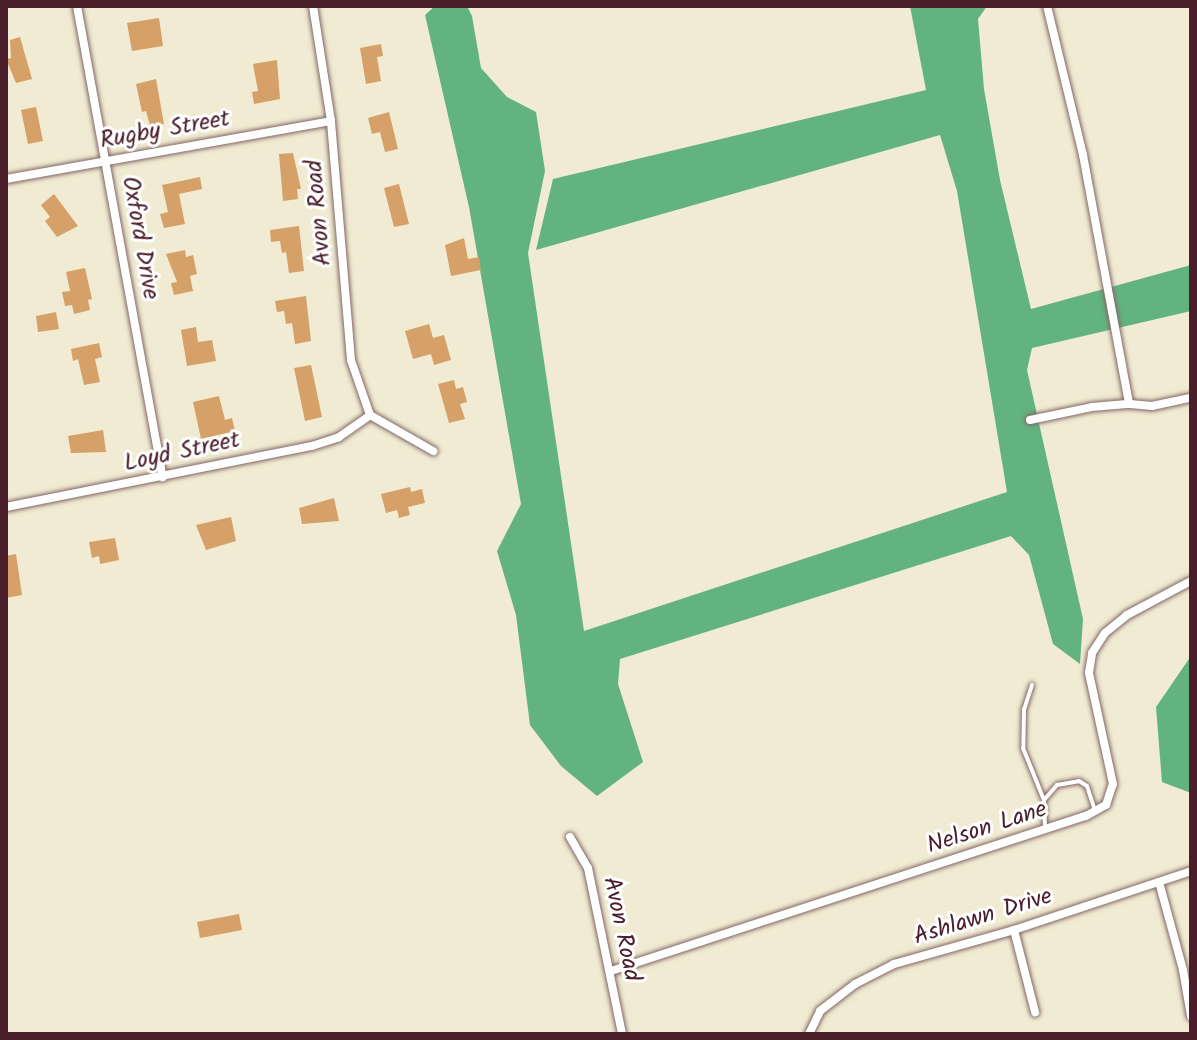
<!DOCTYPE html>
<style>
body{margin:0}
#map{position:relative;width:1197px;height:1040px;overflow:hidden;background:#f0ebd2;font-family:Kalam,sans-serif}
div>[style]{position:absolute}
.forest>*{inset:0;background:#62b380}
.building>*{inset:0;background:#d5a168}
.roads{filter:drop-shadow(0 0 2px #846665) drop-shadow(0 0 2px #846665)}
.service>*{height:4px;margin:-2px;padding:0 2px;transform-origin:2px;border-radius:2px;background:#fff}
.minor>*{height:8px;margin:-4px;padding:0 4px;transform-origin:4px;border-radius:4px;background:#fff}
span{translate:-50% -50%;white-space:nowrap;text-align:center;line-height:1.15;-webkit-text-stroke:6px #fff;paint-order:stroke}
.street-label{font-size:24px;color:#4a1f2b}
.frame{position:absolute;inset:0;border:8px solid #4a1f2b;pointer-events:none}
</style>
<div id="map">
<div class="forest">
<i style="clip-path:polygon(435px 6px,467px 6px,472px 16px,481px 68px,507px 97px,536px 112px,545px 171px,528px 253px,584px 631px,1007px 492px,957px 191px,940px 135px,536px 250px,553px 179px,926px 90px,910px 6px,987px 6px,978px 19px,984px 89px,1000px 180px,1031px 309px,1191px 265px,1191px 311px,1032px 348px,1027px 370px,1083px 619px,1080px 664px,1053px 644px,1029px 555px,1011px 536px,620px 659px,618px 684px,643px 762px,597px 796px,561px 766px,530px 725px,516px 615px,497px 551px,521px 504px,469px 207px,425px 15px)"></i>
<i style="clip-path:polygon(1191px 656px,1191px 793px,1162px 782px,1156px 707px)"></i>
</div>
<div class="building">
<i style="clip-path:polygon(159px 18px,163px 46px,132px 51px,127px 23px)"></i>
<i style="clip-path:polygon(20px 37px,32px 79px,16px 83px,6px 59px,11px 58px,10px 40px)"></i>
<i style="clip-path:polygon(381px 44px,383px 56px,377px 57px,381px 81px,366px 84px,360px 48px)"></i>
<i style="clip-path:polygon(277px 60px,280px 99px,254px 104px,252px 92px,258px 91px,253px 64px)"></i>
<i style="clip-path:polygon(156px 79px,164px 124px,150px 126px,146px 111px,142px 112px,136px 84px)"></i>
<i style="clip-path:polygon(36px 107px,43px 141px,28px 144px,21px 110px)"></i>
<i style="clip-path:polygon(389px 112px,398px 149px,385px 152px,380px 132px,372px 134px,368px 118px)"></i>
<i style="clip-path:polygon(293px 153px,301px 189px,297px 189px,298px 199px,283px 201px,279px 154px)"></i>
<i style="clip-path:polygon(200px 177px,202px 189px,179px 194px,185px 224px,164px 228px,160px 214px,168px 212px,162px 185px)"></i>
<i style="clip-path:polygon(399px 184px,409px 224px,394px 227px,384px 188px)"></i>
<i style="clip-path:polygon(54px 194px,78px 226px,57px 237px,45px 221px,50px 217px,41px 205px)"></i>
<i style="clip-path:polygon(299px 226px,304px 271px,289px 273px,286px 252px,282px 253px,280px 241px,271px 242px,270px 230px)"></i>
<i style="clip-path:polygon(464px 238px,468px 259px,479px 257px,481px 270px,451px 276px,445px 245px)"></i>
<i style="clip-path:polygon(185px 250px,186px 257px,193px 255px,197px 274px,190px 276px,193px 291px,174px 295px,171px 283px,177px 282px,166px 254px)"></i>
<i style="clip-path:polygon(85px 268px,92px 299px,88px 300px,90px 310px,74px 314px,72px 305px,65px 306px,62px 292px,70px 291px,66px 272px)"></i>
<i style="clip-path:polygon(306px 296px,311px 341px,295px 344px,292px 323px,286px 324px,284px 311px,277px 312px,275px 301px)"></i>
<i style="clip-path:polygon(56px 312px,59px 329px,38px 332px,36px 316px)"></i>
<i style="clip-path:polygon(429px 324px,433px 338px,444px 335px,451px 360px,434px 365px,431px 354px,413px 359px,405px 331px)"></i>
<i style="clip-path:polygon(196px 327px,198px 342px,212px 340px,216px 361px,187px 366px,181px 330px)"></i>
<i style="clip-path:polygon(99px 343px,102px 357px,95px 359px,100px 382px,84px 385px,78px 359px,73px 361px,71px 349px)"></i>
<i style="clip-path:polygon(311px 365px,322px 417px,305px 421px,294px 368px)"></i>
<i style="clip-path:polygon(454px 380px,456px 389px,463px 387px,467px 402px,460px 404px,465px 419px,449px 423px,438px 384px)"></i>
<i style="clip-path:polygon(219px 396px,225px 420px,232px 418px,235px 431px,201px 439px,193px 402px)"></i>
<i style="clip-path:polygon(103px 430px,106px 452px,71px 453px,68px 436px)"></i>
<i style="clip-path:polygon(410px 487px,411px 492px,422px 489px,425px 503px,408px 507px,410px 515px,399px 518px,397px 510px,386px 513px,381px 494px)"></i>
<i style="clip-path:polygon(334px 498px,339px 521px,302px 524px,299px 508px)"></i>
<i style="clip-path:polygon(231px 517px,236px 541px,206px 550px,196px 525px)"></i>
<i style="clip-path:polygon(115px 538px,119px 560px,100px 564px,99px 556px,92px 558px,89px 542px)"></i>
<i style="clip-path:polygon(16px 554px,22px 595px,6px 598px,6px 556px)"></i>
<i style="clip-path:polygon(239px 914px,242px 930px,200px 938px,197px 922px)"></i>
</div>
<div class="roads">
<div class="service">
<i style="left:1032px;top:685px;width:25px;rotate:108deg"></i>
<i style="left:1024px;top:709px;width:39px;rotate:91deg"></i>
<i style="left:1023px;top:748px;width:56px;rotate:68deg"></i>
<i style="left:1044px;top:800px;width:29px;rotate:88deg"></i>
<i style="left:1044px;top:800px;width:20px;rotate:-49deg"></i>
<i style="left:1057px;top:785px;width:22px;rotate:-10deg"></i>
<i style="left:1079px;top:781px;width:9px;rotate:32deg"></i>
<i style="left:1087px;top:786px;width:26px;rotate:72deg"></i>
</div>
<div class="minor">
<i style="left:77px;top:6px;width:479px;rotate:79.7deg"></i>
<i style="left:1047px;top:6px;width:153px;rotate:76.4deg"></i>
<i style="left:1083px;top:155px;width:253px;rotate:79.5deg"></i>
<i style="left:6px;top:179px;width:330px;rotate:-10.1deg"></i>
<i style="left:370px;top:415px;width:73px;rotate:29.7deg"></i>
<i style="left:1030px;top:420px;width:63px;rotate:-11.8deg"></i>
<i style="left:1092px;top:407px;width:38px;rotate:-5deg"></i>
<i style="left:1130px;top:404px;width:22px;rotate:5deg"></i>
<i style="left:1152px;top:406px;width:40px;rotate:-12deg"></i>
<i style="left:6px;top:507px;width:312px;rotate:-11.3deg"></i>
<i style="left:312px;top:446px;width:28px;rotate:-18deg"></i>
<i style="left:339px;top:437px;width:38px;rotate:-35deg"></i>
<i style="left:370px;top:415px;width:58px;rotate:-109.1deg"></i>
<i style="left:351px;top:360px;width:240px;rotate:-94.8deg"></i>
<i style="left:331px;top:121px;width:116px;rotate:-98.9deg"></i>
<i style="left:570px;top:837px;width:36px;rotate:60deg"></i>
<i style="left:588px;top:868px;width:169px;rotate:78.4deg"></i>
<i style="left:1159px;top:882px;width:91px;rotate:74.7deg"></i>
<i style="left:1183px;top:970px;width:47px;rotate:80.1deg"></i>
<i style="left:1014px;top:930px;width:85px;rotate:75.6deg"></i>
<i style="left:611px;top:971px;width:500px;rotate:-18.1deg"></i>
<i style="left:1086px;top:816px;width:23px;rotate:-29deg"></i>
<i style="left:1106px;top:805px;width:22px;rotate:-72deg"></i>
<i style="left:1113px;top:784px;width:114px;rotate:-102.2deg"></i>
<i style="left:1089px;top:673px;width:20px;rotate:-81deg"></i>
<i style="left:1092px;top:653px;width:24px;rotate:-57deg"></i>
<i style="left:1105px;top:633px;width:28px;rotate:-39deg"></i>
<i style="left:1127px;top:615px;width:72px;rotate:-28deg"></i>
<i style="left:809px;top:1034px;width:25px;rotate:-64deg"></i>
<i style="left:820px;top:1011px;width:44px;rotate:-37.6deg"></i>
<i style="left:855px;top:984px;width:44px;rotate:-27.1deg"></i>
<i style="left:894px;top:964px;width:125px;rotate:-15.8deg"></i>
<i style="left:1014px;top:930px;width:187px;rotate:-18.4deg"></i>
</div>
</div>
<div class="street-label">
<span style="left:165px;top:130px;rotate:-10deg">Rugby Street</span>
<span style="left:319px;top:213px;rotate:-95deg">Avon Road</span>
<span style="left:140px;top:238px;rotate:80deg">Oxford Drive</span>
<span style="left:182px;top:452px;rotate:-12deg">Loyd Street</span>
<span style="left:987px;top:828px;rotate:-18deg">Nelson Lane</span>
<span style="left:983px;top:917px;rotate:-17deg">Ashlawn Drive</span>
<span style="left:621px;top:929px;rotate:78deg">Avon Road</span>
</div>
<div class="frame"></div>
</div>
